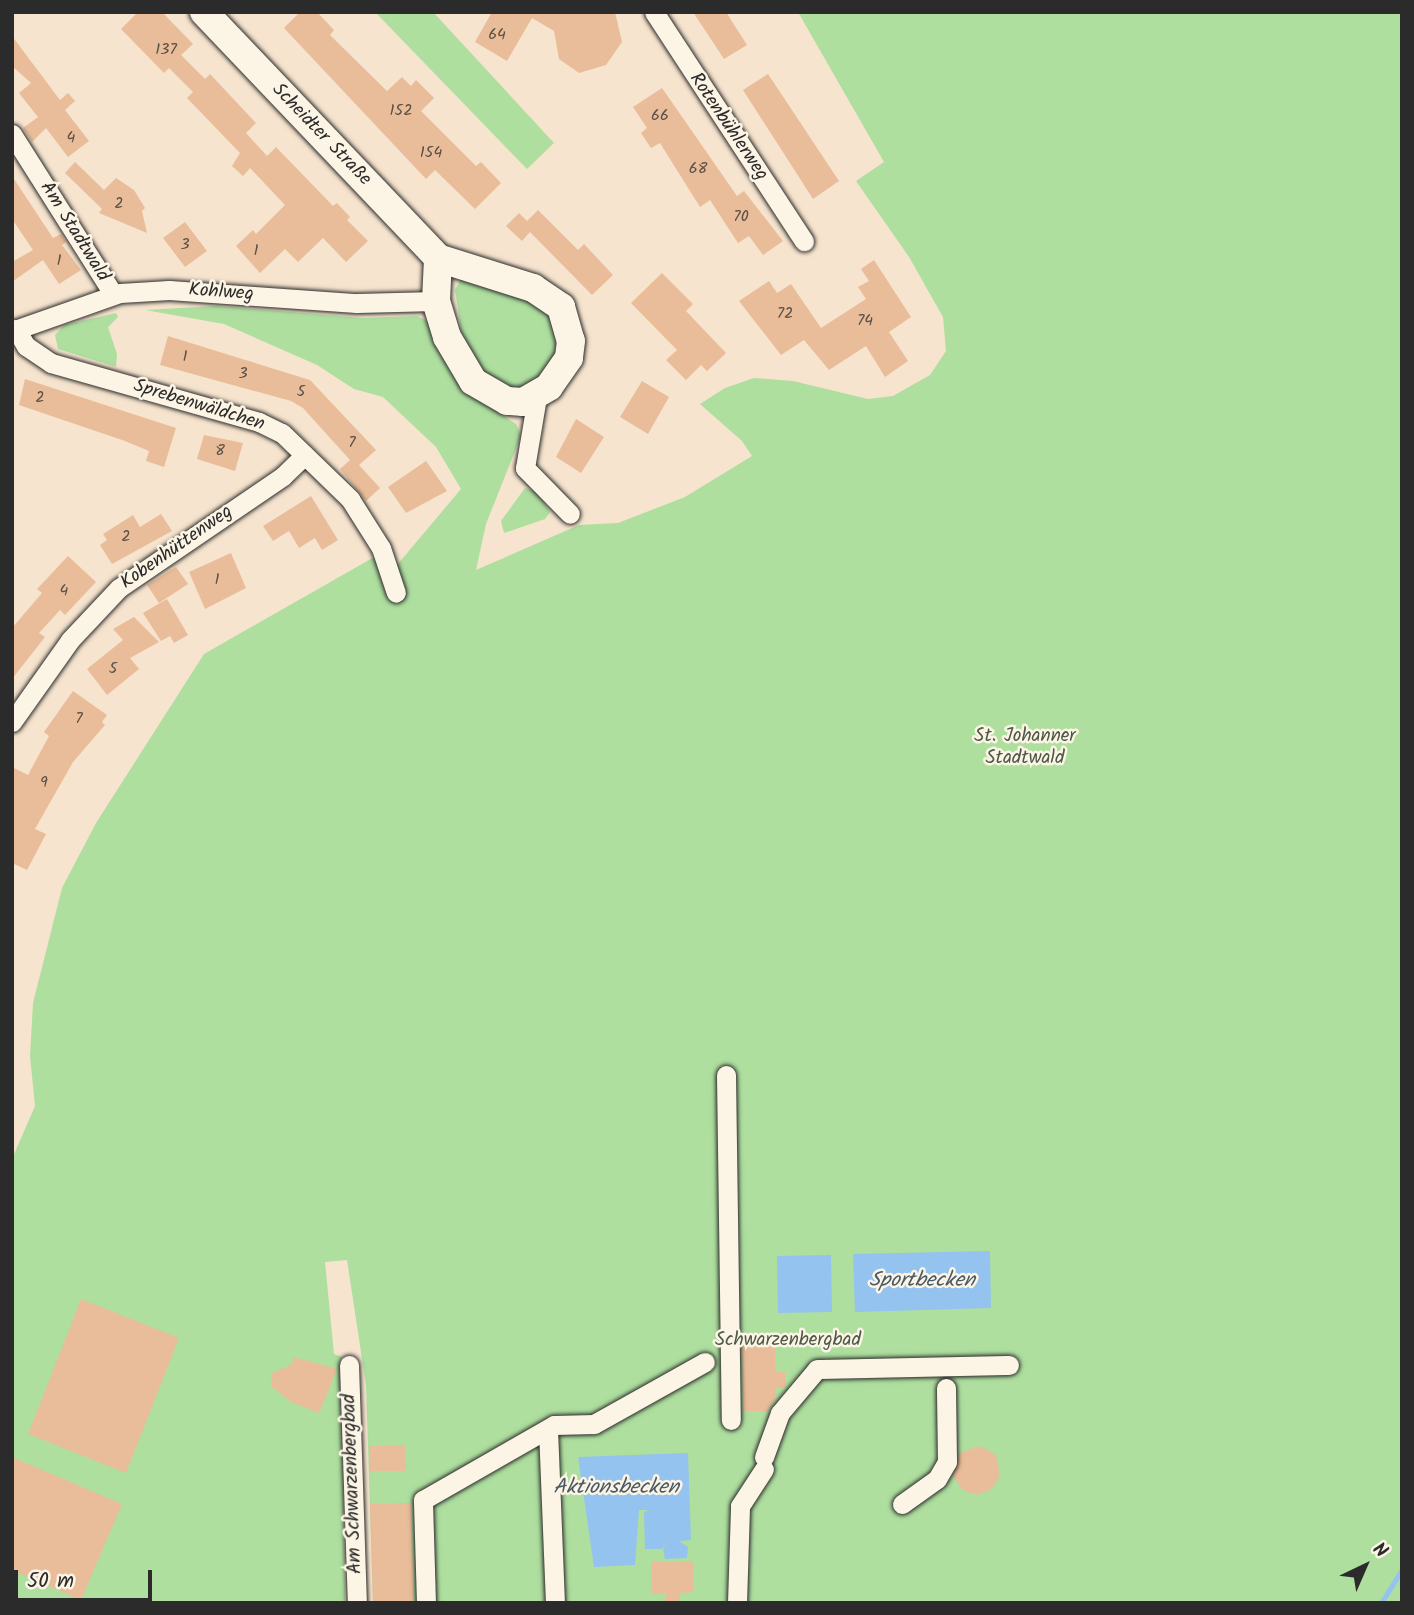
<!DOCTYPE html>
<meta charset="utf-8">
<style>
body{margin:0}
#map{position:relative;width:1414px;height:1615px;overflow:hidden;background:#f6e4ce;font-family:Kalam,sans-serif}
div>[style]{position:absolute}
.green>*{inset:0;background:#aedf9f}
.water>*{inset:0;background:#94c3ef}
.stream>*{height:5px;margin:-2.5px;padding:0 2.5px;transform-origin:2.5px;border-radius:2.5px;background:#94c3ef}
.building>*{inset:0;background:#e9bd99}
.roads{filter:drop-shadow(0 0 2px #2b2b2b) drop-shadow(0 0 2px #2b2b2b)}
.street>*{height:19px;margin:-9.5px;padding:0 9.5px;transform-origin:9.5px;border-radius:9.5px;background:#fcf5e5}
.secondary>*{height:28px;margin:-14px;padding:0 14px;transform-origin:14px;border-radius:14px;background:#fcf5e5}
span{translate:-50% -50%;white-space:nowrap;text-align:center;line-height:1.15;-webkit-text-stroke:5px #fcf5e5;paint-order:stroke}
.number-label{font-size:16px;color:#5a5046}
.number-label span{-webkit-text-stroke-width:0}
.street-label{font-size:19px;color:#2b2b2b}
.park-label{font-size:19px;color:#4c5848}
.water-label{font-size:21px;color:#4a5966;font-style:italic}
.frame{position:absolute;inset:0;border:14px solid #2b2b2b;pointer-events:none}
.north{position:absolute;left:1330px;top:1531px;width:70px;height:70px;-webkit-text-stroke:5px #fcf5e5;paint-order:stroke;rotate:44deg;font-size:19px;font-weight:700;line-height:28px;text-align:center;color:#2b2b2b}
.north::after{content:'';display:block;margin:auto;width:24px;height:32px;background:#2b2b2b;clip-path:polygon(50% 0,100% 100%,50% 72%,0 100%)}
.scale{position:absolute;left:14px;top:1570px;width:138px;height:32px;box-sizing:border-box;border:4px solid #2b2b2b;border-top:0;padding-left:9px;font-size:21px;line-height:24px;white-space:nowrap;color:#2b2b2b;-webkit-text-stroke:5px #fcf5e5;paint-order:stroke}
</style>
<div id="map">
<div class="green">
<i style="clip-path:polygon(375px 12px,433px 12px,554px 143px,527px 169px)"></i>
<i style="clip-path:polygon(798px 12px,1402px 12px,1402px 1603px,373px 1603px,366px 1385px,347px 1260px,325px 1262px,334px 1354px,342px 1357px,345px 1603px,12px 1603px,12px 1159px,35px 1106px,30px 1056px,33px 1003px,62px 888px,96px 823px,204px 654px,376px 556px,397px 565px,461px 489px,436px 447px,383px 397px,354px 389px,317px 365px,224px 324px,145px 310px,216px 306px,364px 318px,417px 316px,429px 322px,472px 395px,516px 424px,521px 436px,486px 524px,476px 570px,579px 525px,618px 523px,685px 497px,752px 456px,742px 441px,700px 404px,725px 388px,754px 378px,793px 381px,868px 399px,893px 396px,930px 375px,946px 351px,943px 317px,909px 257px,856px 181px,884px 162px)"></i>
<i style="clip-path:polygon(461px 279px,547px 306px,562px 335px,556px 364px,526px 390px,495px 388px,463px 343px,455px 290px)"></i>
<i style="clip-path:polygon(116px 313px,118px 317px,108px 327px,117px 354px,116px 367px,58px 349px,55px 335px,64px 325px)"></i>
<i style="clip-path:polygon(525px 488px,537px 492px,550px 512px,545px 519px,504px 533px,501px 521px)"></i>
</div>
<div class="water">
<i style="clip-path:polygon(990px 1251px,991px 1308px,855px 1312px,853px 1254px)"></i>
<i style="clip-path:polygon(831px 1255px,832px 1312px,778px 1313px,777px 1256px)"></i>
<i style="clip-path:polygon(688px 1453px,691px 1540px,679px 1541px,688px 1547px,687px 1558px,665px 1559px,663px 1548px,670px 1541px,661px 1549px,645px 1549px,644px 1512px,649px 1510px,639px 1510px,635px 1565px,594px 1567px,578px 1457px)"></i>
</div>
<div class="stream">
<i style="left:1381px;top:1603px;width:39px;rotate:-58deg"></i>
</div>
<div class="building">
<i style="clip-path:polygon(138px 12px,162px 12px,193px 44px,181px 55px,205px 79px,210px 74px,256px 123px,246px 133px,267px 156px,276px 147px,333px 206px,337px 203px,350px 217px,347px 220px,368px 241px,346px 262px,323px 238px,298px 262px,285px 249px,260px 273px,236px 246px,253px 230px,256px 234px,285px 205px,250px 168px,243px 176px,232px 166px,240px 153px,187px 98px,193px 92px,169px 68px,164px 73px,121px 29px)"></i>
<i style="clip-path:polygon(300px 12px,317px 12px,334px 30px,330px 35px,387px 91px,402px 77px,411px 86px,416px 80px,434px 98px,421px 111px,476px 166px,481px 162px,501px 183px,475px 209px,435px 170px,426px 179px,284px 28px)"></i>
<i style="clip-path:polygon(492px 12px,615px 12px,622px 42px,606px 65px,579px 73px,559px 59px,554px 31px,532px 18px,507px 61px,475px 42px)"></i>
<i style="clip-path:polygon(693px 12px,726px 12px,747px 45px,724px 59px)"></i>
<i style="clip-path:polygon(12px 36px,60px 100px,68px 93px,75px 101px,65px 110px,89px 141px,68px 157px,46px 128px,32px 142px,23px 128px,38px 117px,19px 93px,31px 83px,12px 66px)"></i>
<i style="clip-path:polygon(768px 74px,839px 181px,813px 199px,743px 90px)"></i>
<i style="clip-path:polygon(662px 88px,737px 196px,744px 191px,783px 241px,763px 255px,749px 236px,738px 243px,710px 200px,700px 207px,660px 143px,651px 148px,641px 133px,647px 128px,633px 107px)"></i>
<i style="clip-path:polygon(75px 162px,104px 190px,116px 178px,134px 190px,145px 208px,142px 211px,147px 233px,99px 213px,102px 209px,65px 173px)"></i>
<i style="clip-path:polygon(12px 176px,53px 238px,61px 234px,66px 242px,62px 245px,81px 270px,59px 284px,43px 260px,12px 282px,12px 262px,33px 250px,12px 219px)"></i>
<i style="clip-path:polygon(538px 210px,578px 250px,584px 244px,613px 275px,592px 295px,530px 232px,522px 241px,506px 226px,519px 213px,527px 221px)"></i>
<i style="clip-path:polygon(185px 222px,207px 251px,185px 267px,163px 238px)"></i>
<i style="clip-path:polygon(874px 260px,911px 317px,889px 332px,908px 361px,885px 377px,866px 346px,829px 370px,804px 340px,781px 355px,739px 301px,769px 281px,777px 293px,791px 284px,821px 328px,866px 299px,858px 287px,869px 281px,861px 269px)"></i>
<i style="clip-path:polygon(662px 273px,693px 304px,686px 311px,726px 353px,707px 371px,701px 365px,686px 380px,666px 360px,677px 350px,631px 303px)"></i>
<i style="clip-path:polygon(168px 336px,310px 380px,376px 450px,359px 465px,380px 488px,366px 501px,340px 469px,350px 460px,303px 408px,291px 401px,160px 365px)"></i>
<i style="clip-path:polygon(25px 379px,176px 428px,164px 467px,146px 461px,149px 451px,125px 441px,19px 405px)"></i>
<i style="clip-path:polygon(642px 381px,669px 397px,648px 434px,620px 417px)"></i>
<i style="clip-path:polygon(576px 419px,604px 437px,581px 473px,556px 457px)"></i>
<i style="clip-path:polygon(204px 435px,243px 443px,235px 471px,197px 459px)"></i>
<i style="clip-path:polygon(426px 461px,447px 491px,406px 513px,388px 487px)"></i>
<i style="clip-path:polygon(311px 496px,338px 540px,322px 550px,315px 538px,299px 548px,289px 531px,273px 541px,263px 526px)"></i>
<i style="clip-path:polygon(161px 514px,172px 531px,112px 564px,100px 545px,107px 540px,103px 534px,133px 515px,140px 527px)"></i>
<i style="clip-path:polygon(231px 553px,246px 588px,205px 609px,189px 572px)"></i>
<i style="clip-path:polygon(68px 556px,96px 582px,65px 615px,60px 610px,39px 633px,45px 637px,12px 679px,12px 628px,42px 593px,37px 589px)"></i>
<i style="clip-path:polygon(176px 567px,188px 584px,159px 603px,147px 585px)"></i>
<i style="clip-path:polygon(167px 599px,188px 635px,174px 643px,170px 636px,161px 641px,143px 613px)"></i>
<i style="clip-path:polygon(134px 617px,159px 642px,130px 658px,139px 669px,107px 695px,87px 669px,123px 640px,113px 629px)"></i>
<i style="clip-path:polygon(73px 691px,107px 715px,102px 722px,105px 725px,73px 762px,35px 829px,46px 834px,27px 870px,12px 863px,12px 767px,28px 775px,49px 736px,44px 732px)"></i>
<i style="clip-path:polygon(81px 1299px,179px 1338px,126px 1473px,28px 1434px)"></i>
<i style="clip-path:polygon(742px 1338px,775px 1338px,775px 1372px,785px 1372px,785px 1387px,775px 1388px,775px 1399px,768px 1411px,743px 1411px)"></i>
<i style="clip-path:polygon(294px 1357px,337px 1369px,319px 1413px,291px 1402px,271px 1386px,272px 1373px,291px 1365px)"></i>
<i style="clip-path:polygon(406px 1445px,406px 1471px,369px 1471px,369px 1446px)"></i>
<i style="clip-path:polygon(980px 1446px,996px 1455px,1000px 1475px,992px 1489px,977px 1495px,963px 1490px,953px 1476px,959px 1453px)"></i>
<i style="clip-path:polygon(12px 1457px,122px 1504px,81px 1600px,12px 1570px)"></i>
<i style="clip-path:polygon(407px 1503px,411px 1503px,414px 1603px,373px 1603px,370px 1504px)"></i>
<i style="clip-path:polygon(693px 1561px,694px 1592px,680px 1593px,680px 1603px,666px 1603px,666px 1593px,652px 1594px,651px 1562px)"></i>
</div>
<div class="roads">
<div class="street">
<i style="left:654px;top:12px;width:274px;rotate:56.8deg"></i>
<i style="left:12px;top:134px;width:189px;rotate:57.7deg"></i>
<i style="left:16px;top:329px;width:20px;rotate:60deg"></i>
<i style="left:26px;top:346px;width:30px;rotate:34deg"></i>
<i style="left:51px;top:363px;width:216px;rotate:15.8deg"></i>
<i style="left:259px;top:422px;width:25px;rotate:26deg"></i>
<i style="left:282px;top:433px;width:95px;rotate:44.1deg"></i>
<i style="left:350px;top:499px;width:58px;rotate:57.7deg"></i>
<i style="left:381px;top:548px;width:47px;rotate:71.6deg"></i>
<i style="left:12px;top:331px;width:114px;rotate:-19.4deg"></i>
<i style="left:120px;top:293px;width:49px;rotate:-3.5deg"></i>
<i style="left:169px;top:290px;width:188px;rotate:4deg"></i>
<i style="left:357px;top:303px;width:79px;rotate:-1.5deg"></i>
<i style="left:537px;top:397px;width:72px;rotate:99.6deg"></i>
<i style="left:525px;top:468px;width:64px;rotate:45.6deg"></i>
<i style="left:12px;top:722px;width:100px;rotate:-54.7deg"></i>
<i style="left:70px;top:640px;width:71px;rotate:-46.7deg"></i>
<i style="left:119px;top:588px;width:199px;rotate:-34.3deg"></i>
<i style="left:283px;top:476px;width:30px;rotate:-44deg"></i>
<i style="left:726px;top:1075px;width:345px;rotate:89.2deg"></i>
<i style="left:349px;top:1365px;width:238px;rotate:88.1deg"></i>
<i style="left:548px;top:1429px;width:174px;rotate:87.7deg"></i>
<i style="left:764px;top:1457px;width:47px;rotate:-70deg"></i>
<i style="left:780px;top:1413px;width:57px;rotate:-49.9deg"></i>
<i style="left:817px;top:1369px;width:192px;rotate:-1.2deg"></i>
<i style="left:902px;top:1504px;width:43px;rotate:-35.5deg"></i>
<i style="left:937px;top:1479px;width:20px;rotate:-60deg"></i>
<i style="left:947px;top:1462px;width:74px;rotate:-90.8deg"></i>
<i style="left:426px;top:1603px;width:103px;rotate:-91.7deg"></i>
<i style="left:423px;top:1500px;width:151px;rotate:-29.8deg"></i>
<i style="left:554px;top:1425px;width:40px;rotate:-1.4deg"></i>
<i style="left:594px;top:1424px;width:127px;rotate:-29.2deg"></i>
<i style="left:737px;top:1603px;width:97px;rotate:-88.2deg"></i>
<i style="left:740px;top:1506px;width:44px;rotate:-57deg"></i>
</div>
<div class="secondary">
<i style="left:204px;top:12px;width:340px;rotate:46.4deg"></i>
<i style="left:438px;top:258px;width:100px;rotate:17.5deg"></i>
<i style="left:533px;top:288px;width:34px;rotate:34deg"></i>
<i style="left:561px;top:307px;width:35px;rotate:74deg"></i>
<i style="left:571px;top:341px;width:17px;rotate:97deg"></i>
<i style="left:569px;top:358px;width:35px;rotate:125deg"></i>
<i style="left:549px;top:387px;width:30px;rotate:150deg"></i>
<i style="left:523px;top:402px;width:16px;rotate:-176deg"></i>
<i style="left:507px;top:401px;width:39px;rotate:-150deg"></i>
<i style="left:473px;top:381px;width:51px;rotate:-120.6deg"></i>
<i style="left:447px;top:337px;width:38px;rotate:-107deg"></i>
<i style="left:436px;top:301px;width:43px;rotate:-87.3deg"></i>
</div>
</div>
<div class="number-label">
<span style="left:497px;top:35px">64</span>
<span style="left:166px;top:50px">137</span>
<span style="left:401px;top:111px">152</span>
<span style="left:660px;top:116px">66</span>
<span style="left:71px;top:138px">4</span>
<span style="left:431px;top:153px">154</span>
<span style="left:698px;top:169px">68</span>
<span style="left:119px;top:204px">2</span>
<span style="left:741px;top:217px">70</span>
<span style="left:185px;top:245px">3</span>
<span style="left:256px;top:251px">1</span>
<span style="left:59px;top:261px">1</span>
<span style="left:785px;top:314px">72</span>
<span style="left:865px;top:321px">74</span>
<span style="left:185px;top:357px">1</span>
<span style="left:243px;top:374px">3</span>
<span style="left:301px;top:392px">5</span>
<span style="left:40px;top:398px">2</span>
<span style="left:352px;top:443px">7</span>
<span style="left:220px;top:451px">8</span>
<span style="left:126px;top:537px">2</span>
<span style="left:217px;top:580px">1</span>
<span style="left:64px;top:591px">4</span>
<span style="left:113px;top:669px">5</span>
<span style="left:79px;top:719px">7</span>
<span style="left:44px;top:783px">9</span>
</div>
<div class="street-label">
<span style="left:728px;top:127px;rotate:56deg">Rotenbühlerweg</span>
<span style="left:321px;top:135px;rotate:46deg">Scheidter Straße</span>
<span style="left:74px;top:232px;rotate:58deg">Am Stadtwald</span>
<span style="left:221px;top:293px;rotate:4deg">Kohlweg</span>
<span style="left:199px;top:406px;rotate:17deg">Sprebenwäldchen</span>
<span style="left:177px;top:548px;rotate:-35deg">Kobenhüttenweg</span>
<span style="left:353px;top:1484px;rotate:-92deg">Am Schwarzenbergbad</span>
</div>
<div class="park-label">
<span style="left:1025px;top:748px">St. Johanner<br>Stadtwald</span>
<span style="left:788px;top:1341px">Schwarzenbergbad</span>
</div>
<div class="water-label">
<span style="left:922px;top:1281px">Sportbecken</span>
<span style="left:616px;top:1488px">Aktionsbecken</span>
</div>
<div class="frame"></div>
<div class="north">N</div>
<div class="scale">50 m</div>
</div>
